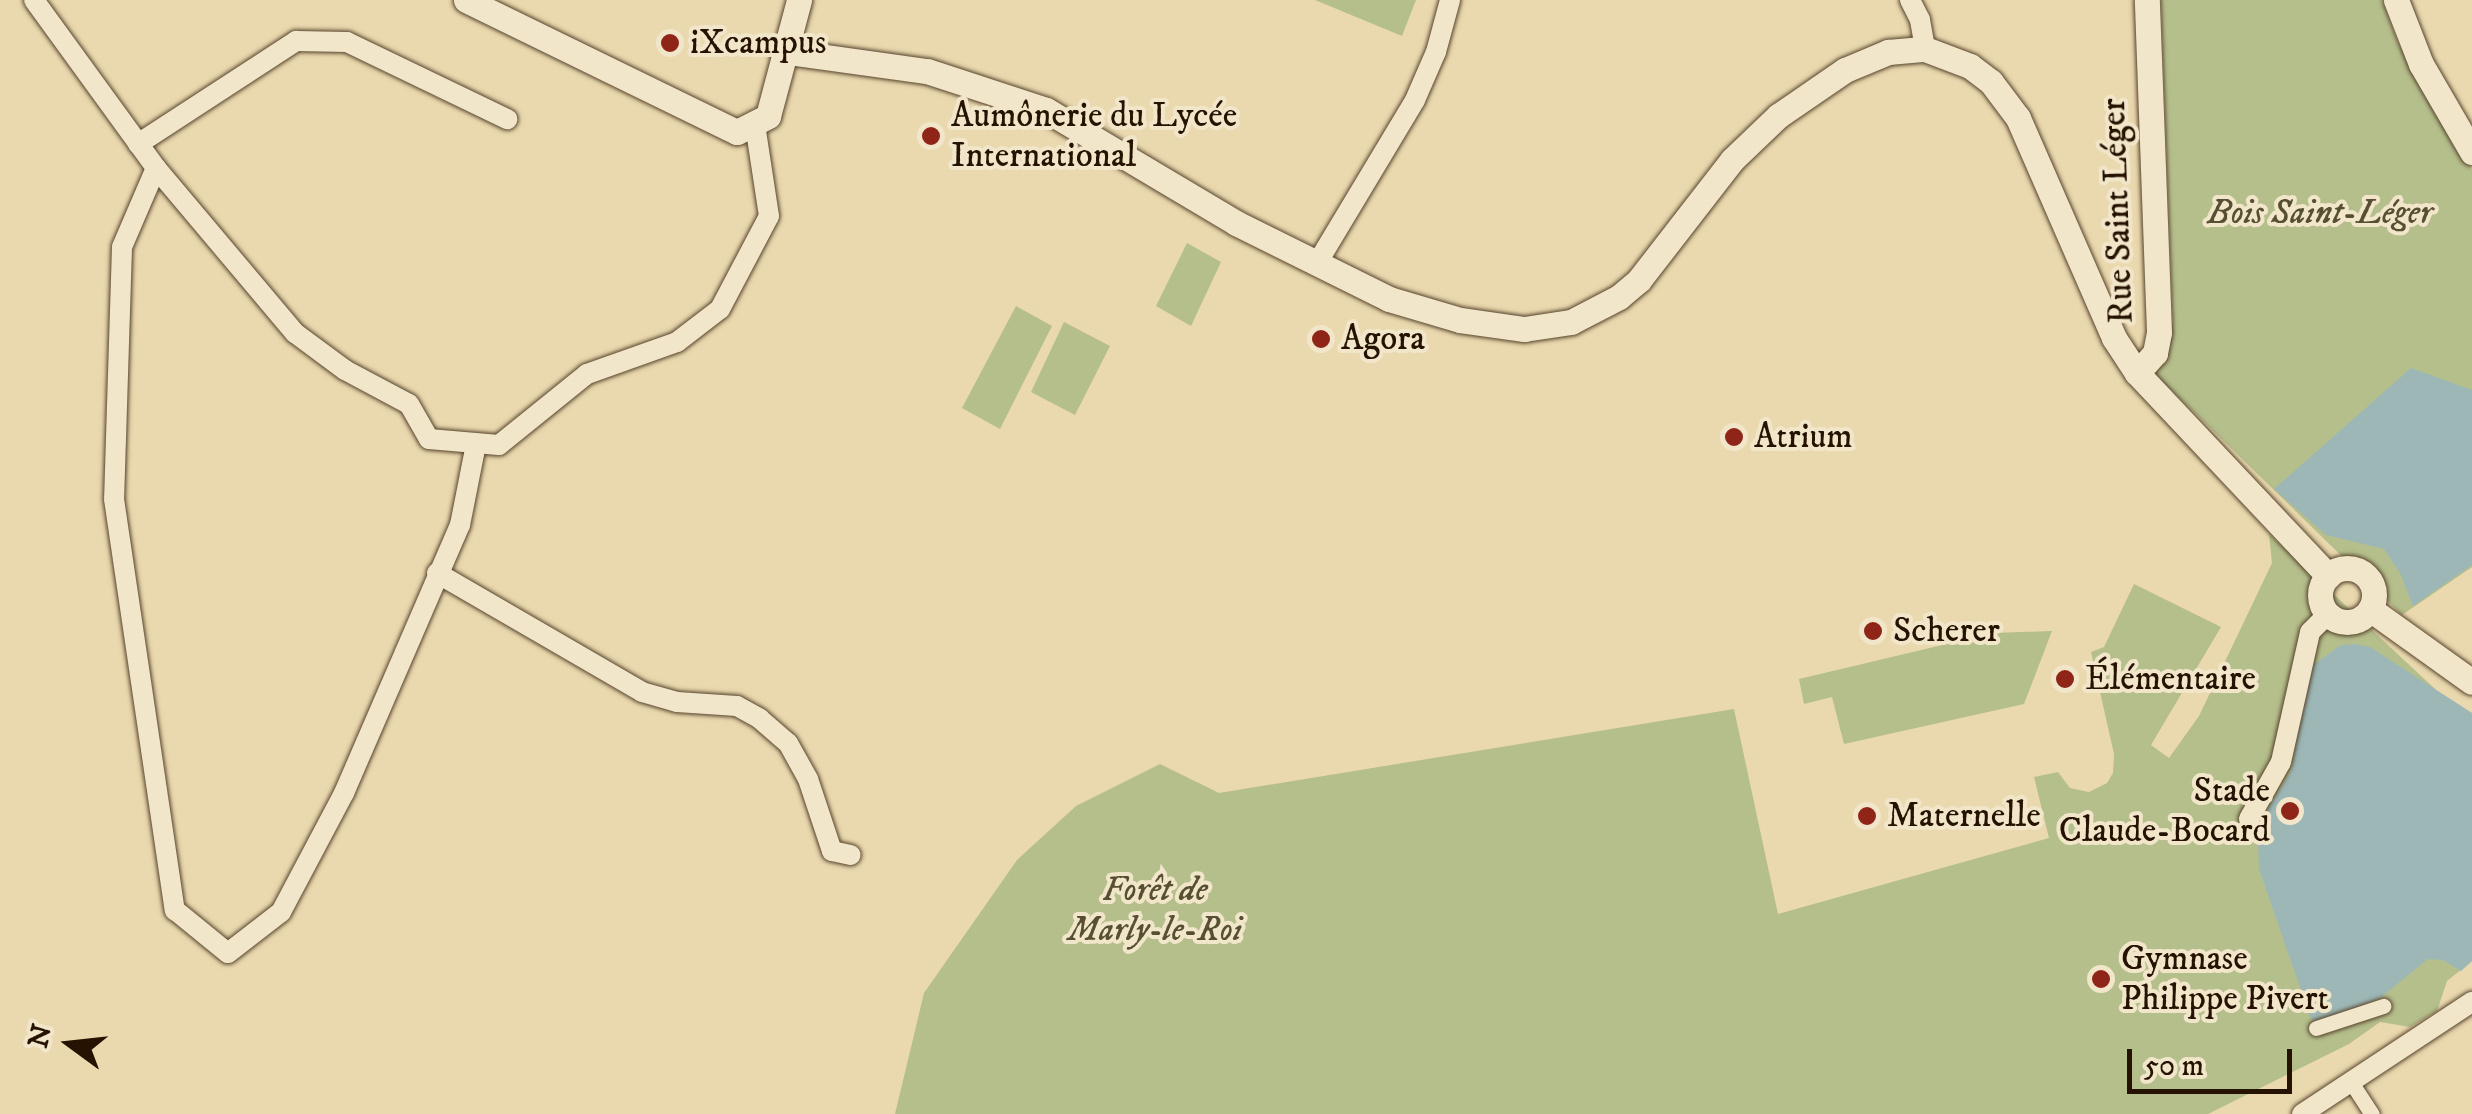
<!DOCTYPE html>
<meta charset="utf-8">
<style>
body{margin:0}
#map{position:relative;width:2472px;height:1114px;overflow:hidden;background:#ead8ae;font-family:"IM FELL DW Pica",serif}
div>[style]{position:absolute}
.green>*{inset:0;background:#b5bf8c}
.water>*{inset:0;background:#9db7b6}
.roads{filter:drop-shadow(0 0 2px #56442c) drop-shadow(0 0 2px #56442c)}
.pedestrian>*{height:15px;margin:-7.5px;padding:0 7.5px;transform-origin:7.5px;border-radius:7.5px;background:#f1e6ca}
.minor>*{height:20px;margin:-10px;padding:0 10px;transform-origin:10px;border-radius:10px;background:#f1e6ca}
.tertiary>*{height:25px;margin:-12.5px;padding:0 12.5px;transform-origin:12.5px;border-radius:12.5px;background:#f1e6ca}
.tertiary>.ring{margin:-12.5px;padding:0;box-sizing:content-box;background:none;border:25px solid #f1e6ca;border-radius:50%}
.dots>*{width:28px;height:28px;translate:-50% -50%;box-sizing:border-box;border:5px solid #f1e6ca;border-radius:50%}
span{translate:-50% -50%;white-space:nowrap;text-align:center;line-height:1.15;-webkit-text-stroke:8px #f1e6ca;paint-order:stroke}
.poi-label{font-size:35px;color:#251200}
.left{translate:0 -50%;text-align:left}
.right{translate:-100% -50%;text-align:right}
.street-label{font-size:35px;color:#251200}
.park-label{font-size:35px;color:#574f31;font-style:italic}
.north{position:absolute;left:20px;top:994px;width:100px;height:100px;-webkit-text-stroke:8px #f1e6ca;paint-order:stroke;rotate:285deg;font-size:28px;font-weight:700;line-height:40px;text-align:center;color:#251200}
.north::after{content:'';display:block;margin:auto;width:35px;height:45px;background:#251200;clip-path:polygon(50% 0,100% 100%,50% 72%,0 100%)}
.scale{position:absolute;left:2127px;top:1049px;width:165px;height:45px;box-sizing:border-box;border:5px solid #251200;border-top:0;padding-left:12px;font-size:30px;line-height:35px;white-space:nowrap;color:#251200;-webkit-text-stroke:8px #f1e6ca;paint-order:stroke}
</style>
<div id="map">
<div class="green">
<i style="clip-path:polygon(1315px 0,1416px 0,1402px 36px)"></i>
<i style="clip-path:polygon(2161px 0,2382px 0,2398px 43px,2472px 170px,2472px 567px,2402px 615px,2156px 375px,2173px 323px)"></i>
<i style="clip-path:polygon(1187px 243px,1221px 262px,1191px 326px,1156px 306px)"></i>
<i style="clip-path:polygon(1016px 306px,1052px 326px,1000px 429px,962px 408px)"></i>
<i style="clip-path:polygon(1064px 322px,1110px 346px,1075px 415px,1031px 392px)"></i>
<i style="clip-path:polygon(2269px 534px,2449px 702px,2472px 713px,2472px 961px,2447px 981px,2437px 1011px,2410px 1027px,2380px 1022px,2349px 1044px,2208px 1114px,895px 1114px,924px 993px,1017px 860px,1076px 806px,1160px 764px,1219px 793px,1734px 709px,1778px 914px,2049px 838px,2034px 777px,2058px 772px,2070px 788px,2089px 792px,2107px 783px,2113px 773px,2114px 754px,2091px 652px,2104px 647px,2134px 584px,2221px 627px,2151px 745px,2169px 758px,2199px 716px,2272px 563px)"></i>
<i style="clip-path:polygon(2052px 631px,2024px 704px,1844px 744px,1832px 697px,1804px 704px,1799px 679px,1993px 633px)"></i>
</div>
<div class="water">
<i style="clip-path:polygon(2411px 368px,2472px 390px,2472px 565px,2413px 606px,2400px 573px,2384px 549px,2326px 535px,2274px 489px)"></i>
<i style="clip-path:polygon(2355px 644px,2370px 647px,2472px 713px,2472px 961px,2461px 971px,2443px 960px,2428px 959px,2380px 998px,2317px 1023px,2311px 1019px,2259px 869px,2258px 844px,2265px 814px,2291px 771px,2301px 701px,2312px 666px,2341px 645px)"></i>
</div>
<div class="roads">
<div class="pedestrian">
<i style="left:2316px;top:1028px;width:71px;rotate:-18.2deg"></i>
<i style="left:2351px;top:1082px;width:38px;rotate:57deg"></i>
</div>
<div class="minor">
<i style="left:34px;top:0;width:208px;rotate:54deg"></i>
<i style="left:156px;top:168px;width:216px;rotate:49.9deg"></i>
<i style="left:295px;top:333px;width:62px;rotate:36.5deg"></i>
<i style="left:345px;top:370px;width:72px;rotate:28deg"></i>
<i style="left:409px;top:404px;width:40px;rotate:60.3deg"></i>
<i style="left:429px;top:439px;width:70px;rotate:4.9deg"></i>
<i style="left:499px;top:445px;width:113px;rotate:-38.9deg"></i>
<i style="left:587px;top:374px;width:96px;rotate:-19.6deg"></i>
<i style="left:677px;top:342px;width:54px;rotate:-37.5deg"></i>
<i style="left:720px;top:309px;width:105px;rotate:-62.2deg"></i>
<i style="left:769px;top:216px;width:92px;rotate:-98.7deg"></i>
<i style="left:1910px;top:0;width:22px;rotate:63deg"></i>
<i style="left:1920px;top:20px;width:29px;rotate:80deg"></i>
<i style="left:138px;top:144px;width:189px;rotate:-33.1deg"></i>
<i style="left:296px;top:41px;width:51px;rotate:1.1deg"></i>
<i style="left:347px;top:42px;width:178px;rotate:25.7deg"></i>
<i style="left:156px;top:168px;width:86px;rotate:113.3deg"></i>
<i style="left:122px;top:247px;width:252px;rotate:91.8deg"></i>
<i style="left:114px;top:499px;width:416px;rotate:81.6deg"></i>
<i style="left:175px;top:910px;width:68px;rotate:39.1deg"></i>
<i style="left:228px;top:953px;width:67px;rotate:-37.7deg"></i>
<i style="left:281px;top:912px;width:135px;rotate:-62.1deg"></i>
<i style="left:344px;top:793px;width:292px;rotate:-66.6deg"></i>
<i style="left:460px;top:525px;width:83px;rotate:-78.8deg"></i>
<i style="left:1316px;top:265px;width:192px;rotate:-59deg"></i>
<i style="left:1415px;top:100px;width:52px;rotate:-66.4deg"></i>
<i style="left:1436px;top:52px;width:54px;rotate:-74.9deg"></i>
<i style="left:437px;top:573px;width:237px;rotate:30.1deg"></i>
<i style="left:642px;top:692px;width:36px;rotate:16deg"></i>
<i style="left:677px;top:702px;width:60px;rotate:3.8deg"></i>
<i style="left:737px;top:706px;width:26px;rotate:29deg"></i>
<i style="left:760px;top:719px;width:37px;rotate:41deg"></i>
<i style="left:788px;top:743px;width:41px;rotate:60.9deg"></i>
<i style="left:808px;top:779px;width:76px;rotate:71.6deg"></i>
<i style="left:832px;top:851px;width:19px;rotate:12deg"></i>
<i style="left:2249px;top:819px;width:65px;rotate:-60.7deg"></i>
<i style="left:2281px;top:762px;width:133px;rotate:-77.4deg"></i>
<i style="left:2310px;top:632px;width:25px;rotate:-45deg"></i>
<i style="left:2302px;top:1114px;width:204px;rotate:-33.4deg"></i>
</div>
<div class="tertiary">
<i style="left:466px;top:0;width:301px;rotate:26deg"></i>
<i style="left:737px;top:132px;width:35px;rotate:-27deg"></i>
<i style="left:768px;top:116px;width:120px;rotate:-75deg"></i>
<i style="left:2396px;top:0;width:69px;rotate:68.7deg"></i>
<i style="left:2421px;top:64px;width:102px;rotate:59.9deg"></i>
<i style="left:782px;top:51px;width:146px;rotate:7.9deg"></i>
<i style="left:927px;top:71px;width:125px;rotate:18.1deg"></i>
<i style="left:1046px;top:110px;width:221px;rotate:30.7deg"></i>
<i style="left:1236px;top:223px;width:171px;rotate:26.4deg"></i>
<i style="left:1389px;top:299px;width:74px;rotate:16.5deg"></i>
<i style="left:1460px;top:320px;width:65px;rotate:8deg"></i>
<i style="left:1524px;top:329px;width:48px;rotate:-8.5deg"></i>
<i style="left:1571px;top:322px;width:54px;rotate:-27.5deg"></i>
<i style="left:1619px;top:297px;width:26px;rotate:-40deg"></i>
<i style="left:1639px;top:280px;width:152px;rotate:-52.2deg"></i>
<i style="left:1732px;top:160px;width:64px;rotate:-43.7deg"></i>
<i style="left:1778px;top:116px;width:81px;rotate:-34.5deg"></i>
<i style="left:1845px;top:70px;width:47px;rotate:-22.7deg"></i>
<i style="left:1888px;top:52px;width:37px;rotate:-5deg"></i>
<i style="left:1925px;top:49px;width:48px;rotate:20.7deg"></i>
<i style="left:1970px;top:66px;width:26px;rotate:37deg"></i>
<i style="left:1991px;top:82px;width:45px;rotate:53.1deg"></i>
<i style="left:2018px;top:118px;width:240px;rotate:66.4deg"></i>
<i style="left:2114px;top:338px;width:42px;rotate:56.7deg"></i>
<i style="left:2137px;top:373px;width:279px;rotate:46.7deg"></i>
<i style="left:2137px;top:373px;width:27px;rotate:-48deg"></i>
<i style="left:2155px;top:353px;width:21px;rotate:-79deg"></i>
<i style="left:2159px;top:332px;width:332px;rotate:-92.1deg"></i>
<i class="ring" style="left:2320px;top:568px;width:29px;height:29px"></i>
<i style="left:2370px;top:609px;width:125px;rotate:35.6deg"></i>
</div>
</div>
<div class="dots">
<i style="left:670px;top:43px;background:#8f2418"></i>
<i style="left:931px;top:136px;background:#8f2418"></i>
<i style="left:1321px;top:339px;background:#8f2418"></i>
<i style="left:1734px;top:437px;background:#8f2418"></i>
<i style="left:1873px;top:631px;background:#8f2418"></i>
<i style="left:2065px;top:679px;background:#8f2418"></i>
<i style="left:2290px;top:811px;background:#8f2418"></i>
<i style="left:1867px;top:816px;background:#8f2418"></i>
<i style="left:2101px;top:979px;background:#8f2418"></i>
</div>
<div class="poi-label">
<span class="left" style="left:690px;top:43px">iXcampus</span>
<span class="left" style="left:951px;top:136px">Aumônerie du Lycée<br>International</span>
<span class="left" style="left:1341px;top:339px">Agora</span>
<span class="left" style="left:1754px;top:437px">Atrium</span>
<span class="left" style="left:1893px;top:631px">Scherer</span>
<span class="left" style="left:2085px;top:679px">Élémentaire</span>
<span class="right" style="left:2270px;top:811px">Stade<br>Claude-Bocard</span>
<span class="left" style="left:1887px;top:816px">Maternelle</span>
<span class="left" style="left:2121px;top:979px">Gymnase<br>Philippe Pivert</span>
</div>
<div class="street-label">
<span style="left:2118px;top:211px;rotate:-92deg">Rue Saint Léger</span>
</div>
<div class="park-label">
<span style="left:2320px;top:213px">Bois Saint-Léger</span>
<span style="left:1155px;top:910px">Forêt de<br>Marly-le-Roi</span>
</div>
<div class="north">N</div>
<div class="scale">50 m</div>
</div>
